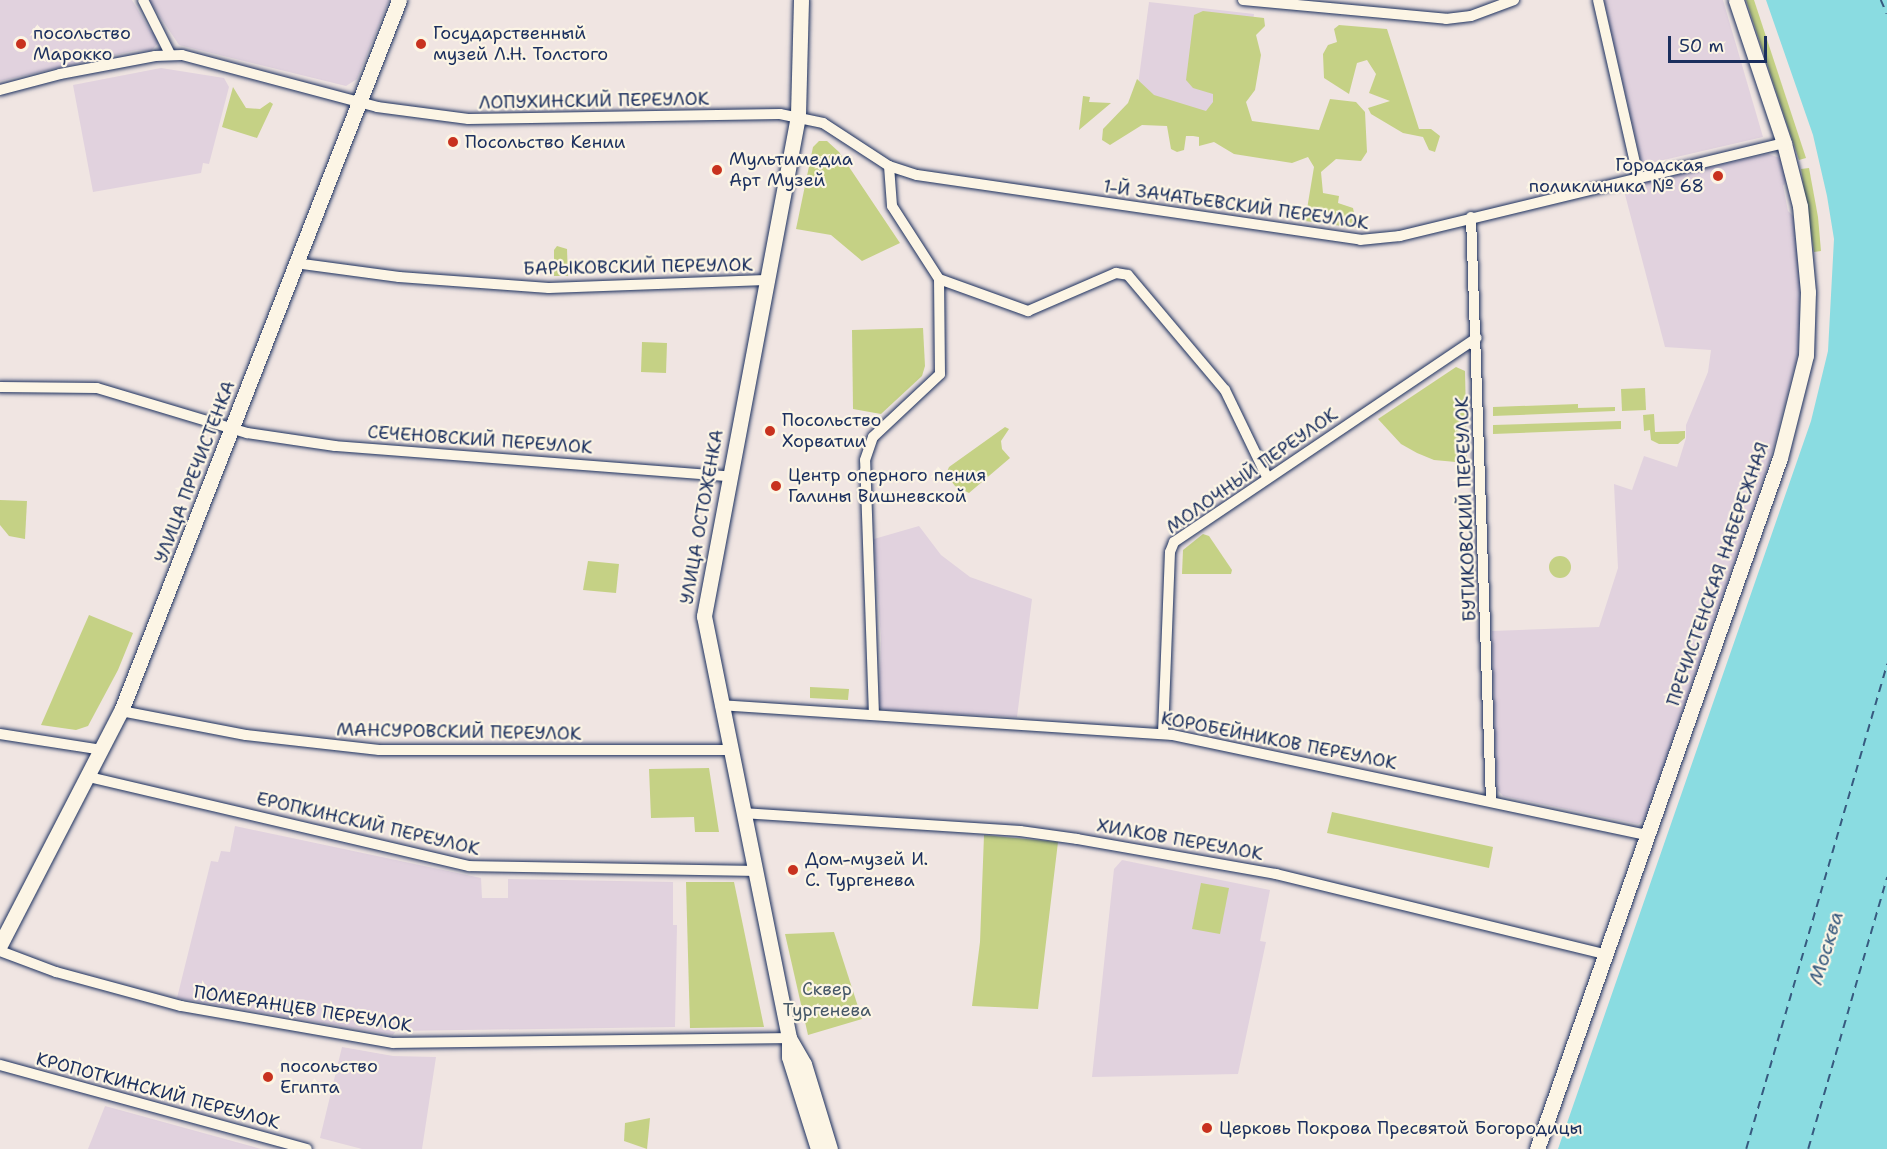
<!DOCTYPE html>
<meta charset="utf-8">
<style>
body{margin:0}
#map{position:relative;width:1887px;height:1149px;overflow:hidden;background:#f0e5e2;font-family:"Shantell Sans",sans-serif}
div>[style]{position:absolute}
.built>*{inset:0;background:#e1d2de}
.green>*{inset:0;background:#c5d185}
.round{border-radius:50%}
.water>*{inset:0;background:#8adce1}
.ferry>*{height:1.5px;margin-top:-0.75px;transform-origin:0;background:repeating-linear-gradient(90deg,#375a7f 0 8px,transparent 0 14px)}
.roads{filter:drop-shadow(0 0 2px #1b2f5e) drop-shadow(0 0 2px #1b2f5e)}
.street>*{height:10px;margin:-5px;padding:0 5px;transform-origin:5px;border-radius:5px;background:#fcf5e5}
.secondary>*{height:15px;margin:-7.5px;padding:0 7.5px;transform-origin:7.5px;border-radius:7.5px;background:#fcf5e5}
.dots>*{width:16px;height:16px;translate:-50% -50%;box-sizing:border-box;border:3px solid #fcf5e5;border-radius:50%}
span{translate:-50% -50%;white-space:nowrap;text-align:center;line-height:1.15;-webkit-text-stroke:4.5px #fcf5e5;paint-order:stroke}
.poi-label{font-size:18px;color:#1b2f5e}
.left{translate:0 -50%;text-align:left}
.right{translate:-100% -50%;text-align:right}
.street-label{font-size:18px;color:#1b2f5e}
.park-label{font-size:18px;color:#465868}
.water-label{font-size:20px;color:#375a7f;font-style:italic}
.scale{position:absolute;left:1668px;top:36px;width:99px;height:27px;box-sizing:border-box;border:3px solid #1b2f5e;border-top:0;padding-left:8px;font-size:18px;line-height:21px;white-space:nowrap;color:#1b2f5e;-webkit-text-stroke:4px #fcf5e5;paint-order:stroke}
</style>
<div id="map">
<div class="built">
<i style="clip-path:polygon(0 0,132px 0,151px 32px,156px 32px,159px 42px,151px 51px,137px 50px,0 81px)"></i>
<i style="clip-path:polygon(149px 0,389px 0,357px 79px,346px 86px,179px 45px)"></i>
<i style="clip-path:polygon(1604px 0,1723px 0,1763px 137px,1642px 165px)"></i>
<i style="clip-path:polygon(1149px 2px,1254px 14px,1239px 128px,1134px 115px)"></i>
<i style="clip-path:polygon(161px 68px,224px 78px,229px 87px,209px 164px,203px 163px,201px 173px,93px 192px,73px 85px)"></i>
<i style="clip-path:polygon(1768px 154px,1780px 158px,1787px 180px,1783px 186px,1788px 211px,1793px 216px,1800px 283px,1798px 353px,1771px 457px,1645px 818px,1638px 824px,1503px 796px,1497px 789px,1492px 631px,1599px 627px,1618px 568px,1614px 484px,1632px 490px,1644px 456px,1677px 467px,1686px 438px,1686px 425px,1708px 372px,1711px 350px,1665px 347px,1623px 187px)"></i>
<i style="clip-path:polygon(919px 526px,941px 555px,970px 577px,1032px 599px,1017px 717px,884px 710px,879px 706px,881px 639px,874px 539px)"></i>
<i style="clip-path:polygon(235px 826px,481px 878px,482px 898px,508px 898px,508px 879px,673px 882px,673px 925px,677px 925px,675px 1027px,396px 1031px,393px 1035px,177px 998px,211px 861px,218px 862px,221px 851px,230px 852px)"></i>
<i style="clip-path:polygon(1122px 860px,1270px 890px,1260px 941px,1266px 942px,1238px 1074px,1092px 1077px,1114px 869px)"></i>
<i style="clip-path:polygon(342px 1047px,393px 1056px,436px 1057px,422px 1149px,362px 1149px,320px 1138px)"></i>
<i style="clip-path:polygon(105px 1106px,127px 1112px,261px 1149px,88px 1149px)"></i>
</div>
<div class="green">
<i style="clip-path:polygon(1746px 0,1754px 0,1806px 158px,1799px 160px)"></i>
<i style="clip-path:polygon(1203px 11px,1264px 18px,1265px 26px,1256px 35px,1261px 55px,1255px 90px,1246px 102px,1252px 121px,1319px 130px,1330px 99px,1356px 102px,1365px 112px,1367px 152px,1361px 161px,1336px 159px,1321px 172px,1323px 193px,1339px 196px,1338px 203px,1353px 208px,1357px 228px,1305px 221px,1314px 167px,1308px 157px,1292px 163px,1234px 154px,1214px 142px,1199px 146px,1199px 137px,1193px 136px,1186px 136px,1184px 150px,1177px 152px,1171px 149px,1167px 126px,1142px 125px,1110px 145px,1102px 140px,1103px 129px,1128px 103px,1137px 79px,1154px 95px,1206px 111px,1213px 102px,1213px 94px,1193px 88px,1186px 80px,1194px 15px)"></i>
<i style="clip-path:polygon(1339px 25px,1387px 29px,1419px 129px,1431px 129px,1440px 136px,1435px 152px,1429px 150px,1423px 137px,1403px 133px,1371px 114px,1368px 108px,1390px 101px,1369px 93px,1376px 74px,1367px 60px,1357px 63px,1349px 94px,1324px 78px,1323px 54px,1328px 45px,1337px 42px,1334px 29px)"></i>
<i style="clip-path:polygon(233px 87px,246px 108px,260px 109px,270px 102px,273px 104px,257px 138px,222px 127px)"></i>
<i style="clip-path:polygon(1083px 96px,1090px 97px,1089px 102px,1111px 103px,1079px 130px)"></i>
<i style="clip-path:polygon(819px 141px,827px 141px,839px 152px,900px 243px,862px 261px,831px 235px,796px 229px,813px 147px)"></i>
<i style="clip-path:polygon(1809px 168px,1818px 217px,1821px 251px,1814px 252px,1801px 169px)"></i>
<i style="clip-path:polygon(557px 246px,567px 249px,568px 276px,554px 276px,554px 250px)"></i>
<i style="clip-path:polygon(923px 328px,925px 366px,922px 376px,881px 414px,853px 409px,852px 330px)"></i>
<i style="clip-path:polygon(642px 342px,667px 343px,666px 373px,641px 372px)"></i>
<i style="clip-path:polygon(1456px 367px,1465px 371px,1467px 463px,1434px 460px,1417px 453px,1401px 444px,1378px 419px)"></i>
<i style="clip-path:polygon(1645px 388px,1646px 410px,1622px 411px,1621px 389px)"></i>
<i style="clip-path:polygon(1578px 404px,1578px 408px,1615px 407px,1615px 411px,1493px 416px,1493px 407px)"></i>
<i style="clip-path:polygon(1654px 414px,1655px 432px,1685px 431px,1685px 438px,1678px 444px,1659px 444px,1651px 440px,1650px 430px,1644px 431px,1643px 415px)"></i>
<i style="clip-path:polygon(1621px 421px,1621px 429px,1493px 434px,1493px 425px)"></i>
<i style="clip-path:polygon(1005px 427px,1009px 429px,1001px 441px,1002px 449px,1010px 458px,969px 493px,955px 486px,946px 474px,949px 467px)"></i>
<i style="clip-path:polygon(0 500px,27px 501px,25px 539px,9px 536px,0 525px)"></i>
<i style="clip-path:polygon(1203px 534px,1209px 536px,1232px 570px,1231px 574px,1182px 574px,1183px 550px)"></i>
<i class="round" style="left:1549px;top:556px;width:22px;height:22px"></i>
<i style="clip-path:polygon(588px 561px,619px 564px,616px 593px,583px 590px)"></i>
<i style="clip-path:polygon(89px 615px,133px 633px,118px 670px,88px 726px,76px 730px,41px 725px)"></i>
<i style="clip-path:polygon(810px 687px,849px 689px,848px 700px,810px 698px)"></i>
<i style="clip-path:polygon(709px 768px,719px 832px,695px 832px,694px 817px,651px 818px,649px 769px)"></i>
<i style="clip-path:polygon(1332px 812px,1493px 847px,1489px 868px,1327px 833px)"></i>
<i style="clip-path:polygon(984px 835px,1058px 842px,1038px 1009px,972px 1006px,980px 942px)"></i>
<i style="clip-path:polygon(686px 882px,734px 882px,764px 1027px,690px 1028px)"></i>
<i style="clip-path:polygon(1201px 883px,1229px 888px,1220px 934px,1192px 929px)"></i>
<i style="clip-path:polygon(834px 932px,862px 1019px,808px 1035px,785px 934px)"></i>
<i style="clip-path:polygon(650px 1118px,647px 1149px,624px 1141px,625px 1123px)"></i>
</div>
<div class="water">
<i style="clip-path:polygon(1766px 0,1887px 0,1887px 1149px,1558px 1149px,1811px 421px,1828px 351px,1834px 239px,1827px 196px,1813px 135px)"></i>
</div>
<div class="ferry">
<i style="left:1881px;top:0;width:15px;rotate:67deg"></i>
<i style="left:1746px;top:1149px;width:505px;rotate:-73.79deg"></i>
<i style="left:1808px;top:1149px;width:283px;rotate:-73.8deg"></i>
</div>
<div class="roads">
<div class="street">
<i style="left:143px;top:0;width:60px;rotate:63.4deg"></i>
<i style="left:1243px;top:0;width:204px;rotate:5.3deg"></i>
<i style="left:1446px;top:19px;width:25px;rotate:-7deg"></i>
<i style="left:1471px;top:16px;width:46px;rotate:-20.4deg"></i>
<i style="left:1598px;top:0;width:180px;rotate:77.2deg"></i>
<i style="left:0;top:90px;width:62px;rotate:-14.9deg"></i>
<i style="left:60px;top:74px;width:97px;rotate:-10.7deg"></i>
<i style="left:155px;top:56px;width:27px;rotate:-2deg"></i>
<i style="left:182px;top:55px;width:202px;rotate:14.9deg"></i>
<i style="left:377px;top:107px;width:92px;rotate:7.5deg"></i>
<i style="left:468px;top:119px;width:312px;rotate:-0.9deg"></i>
<i style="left:780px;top:114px;width:44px;rotate:11.8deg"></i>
<i style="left:823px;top:123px;width:79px;rotate:33.1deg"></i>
<i style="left:889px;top:166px;width:29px;rotate:18deg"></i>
<i style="left:917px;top:175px;width:448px;rotate:8.3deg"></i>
<i style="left:1360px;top:240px;width:40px;rotate:-5.7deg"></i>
<i style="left:1400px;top:236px;width:395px;rotate:-13.6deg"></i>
<i style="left:889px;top:166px;width:40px;rotate:85.7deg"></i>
<i style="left:892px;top:206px;width:87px;rotate:57.2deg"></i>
<i style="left:939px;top:279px;width:95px;rotate:19.8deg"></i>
<i style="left:1028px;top:311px;width:96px;rotate:-23.4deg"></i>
<i style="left:1116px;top:273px;width:12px;rotate:9deg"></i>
<i style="left:1128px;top:275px;width:150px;rotate:49.9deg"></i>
<i style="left:1225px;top:390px;width:97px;rotate:64.2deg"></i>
<i style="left:1471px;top:217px;width:583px;rotate:88.04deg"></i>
<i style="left:295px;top:263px;width:105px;rotate:7.7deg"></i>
<i style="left:399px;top:277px;width:150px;rotate:4.2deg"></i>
<i style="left:549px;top:288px;width:217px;rotate:-2.1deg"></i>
<i style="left:0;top:387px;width:97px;rotate:0.6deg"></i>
<i style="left:97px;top:388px;width:157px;rotate:16.7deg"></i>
<i style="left:247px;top:433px;width:89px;rotate:8.4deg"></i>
<i style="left:335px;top:446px;width:394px;rotate:4.4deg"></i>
<i style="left:720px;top:705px;width:453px;rotate:3.8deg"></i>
<i style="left:1172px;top:735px;width:486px;rotate:11.9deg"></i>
<i style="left:121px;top:711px;width:127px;rotate:10.9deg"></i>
<i style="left:246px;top:735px;width:134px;rotate:6.4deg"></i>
<i style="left:379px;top:750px;width:349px"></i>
<i style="left:874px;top:715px;width:255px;rotate:-92deg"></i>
<i style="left:865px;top:460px;width:24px;rotate:-71deg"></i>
<i style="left:873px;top:437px;width:92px;rotate:-43.2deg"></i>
<i style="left:940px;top:374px;width:95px;rotate:-90.6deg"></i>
<i style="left:0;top:734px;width:103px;rotate:8.9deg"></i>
<i style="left:1163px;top:734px;width:182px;rotate:-87.8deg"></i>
<i style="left:1170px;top:552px;width:11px;rotate:-68deg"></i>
<i style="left:1174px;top:542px;width:365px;rotate:-34deg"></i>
<i style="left:89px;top:777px;width:390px;rotate:13.2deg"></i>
<i style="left:469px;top:866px;width:284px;rotate:1deg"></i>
<i style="left:742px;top:813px;width:279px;rotate:3.7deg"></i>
<i style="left:1020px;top:831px;width:58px;rotate:8deg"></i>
<i style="left:1077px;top:839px;width:202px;rotate:10deg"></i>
<i style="left:1276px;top:874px;width:338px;rotate:13.7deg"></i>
<i style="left:0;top:951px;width:60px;rotate:20.6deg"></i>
<i style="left:56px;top:972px;width:130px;rotate:15.2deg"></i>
<i style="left:181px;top:1006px;width:215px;rotate:9.9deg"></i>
<i style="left:393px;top:1043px;width:396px;rotate:-0.7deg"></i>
<i style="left:0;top:1065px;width:318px;rotate:15.3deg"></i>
</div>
<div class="secondary">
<i style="left:801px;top:0;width:116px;rotate:91.5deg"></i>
<i style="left:798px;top:116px;width:509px;rotate:100.65deg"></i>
<i style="left:704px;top:616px;width:430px;rotate:78.6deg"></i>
<i style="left:789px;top:1038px;width:19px;rotate:90deg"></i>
<i style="left:789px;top:1057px;width:96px;rotate:72.5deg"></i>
<i style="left:0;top:945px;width:263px;rotate:-62.7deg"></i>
<i style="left:121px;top:711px;width:763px;rotate:-68.64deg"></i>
<i style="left:789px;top:1038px;width:30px;rotate:60deg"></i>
<i style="left:804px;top:1064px;width:89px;rotate:73deg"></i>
<i style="left:1537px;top:1149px;width:732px;rotate:-70.63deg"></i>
<i style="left:1780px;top:458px;width:106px;rotate:-75.8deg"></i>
<i style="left:1806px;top:355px;width:63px;rotate:-88.2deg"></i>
<i style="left:1808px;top:292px;width:86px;rotate:-95.3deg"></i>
<i style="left:1800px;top:206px;width:65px;rotate:-104.3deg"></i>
<i style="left:1784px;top:143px;width:151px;rotate:-108.6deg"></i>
</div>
</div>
<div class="dots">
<i style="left:21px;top:44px;background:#c8321e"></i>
<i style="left:421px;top:44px;background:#c8321e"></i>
<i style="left:453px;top:142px;background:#c8321e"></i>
<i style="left:717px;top:170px;background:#c8321e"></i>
<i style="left:1718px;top:176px;background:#c8321e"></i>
<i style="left:770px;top:431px;background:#c8321e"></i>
<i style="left:776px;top:486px;background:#c8321e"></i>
<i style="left:793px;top:870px;background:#c8321e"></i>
<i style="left:268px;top:1077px;background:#c8321e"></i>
<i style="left:1207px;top:1128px;background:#c8321e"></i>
</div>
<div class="poi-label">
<span class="left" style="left:33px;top:44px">посольство<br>Марокко</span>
<span class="left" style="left:433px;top:44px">Государственный<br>музей Л.Н. Толстого</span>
<span class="left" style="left:465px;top:142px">Посольство Кении</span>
<span class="left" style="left:729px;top:170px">Мультимедиа<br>Арт Музей</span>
<span class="right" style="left:1704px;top:176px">Городская<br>поликлиника № 68</span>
<span class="left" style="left:782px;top:431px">Посольство<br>Хорватии</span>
<span class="left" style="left:788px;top:486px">Центр оперного пения<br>Галины Вишневской</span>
<span class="left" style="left:805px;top:870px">Дом-музей И.<br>С. Тургенева</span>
<span class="left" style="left:280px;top:1077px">посольство<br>Египта</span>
<span class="left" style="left:1219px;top:1128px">Церковь Покрова Пресвятой Богородицы</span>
</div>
<div class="street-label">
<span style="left:594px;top:101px;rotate:-1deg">ЛОПУХИНСКИЙ ПЕРЕУЛОК</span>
<span style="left:1236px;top:205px;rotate:8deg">1-Й ЗАЧАТЬЕВСКИЙ ПЕРЕУЛОК</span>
<span style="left:638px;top:267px;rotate:-1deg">БАРЫКОВСКИЙ ПЕРЕУЛОК</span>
<span style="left:480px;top:440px;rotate:4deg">СЕЧЕНОВСКИЙ ПЕРЕУЛОК</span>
<span style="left:1252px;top:471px;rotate:-35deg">МОЛОЧНЫЙ ПЕРЕУЛОК</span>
<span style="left:195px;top:472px;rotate:-69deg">УЛИЦА ПРЕЧИСТЕНКА</span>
<span style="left:1466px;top:509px;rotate:-92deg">БУТИКОВСКИЙ ПЕРЕУЛОК</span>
<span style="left:702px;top:517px;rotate:-80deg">УЛИЦА ОСТОЖЕНКА</span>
<span style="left:1718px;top:574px;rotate:-71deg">ПРЕЧИСТЕНСКАЯ НАБЕРЕЖНАЯ</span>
<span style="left:459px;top:732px;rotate:1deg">МАНСУРОВСКИЙ ПЕРЕУЛОК</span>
<span style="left:1279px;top:741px;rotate:11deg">КОРОБЕЙНИКОВ ПЕРЕУЛОК</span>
<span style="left:368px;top:824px;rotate:13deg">ЕРОПКИНСКИЙ ПЕРЕУЛОК</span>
<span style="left:1180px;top:840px;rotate:10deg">ХИЛКОВ ПЕРЕУЛОК</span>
<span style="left:303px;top:1009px;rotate:9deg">ПОМЕРАНЦЕВ ПЕРЕУЛОК</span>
<span style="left:158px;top:1091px;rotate:15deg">КРОПОТКИНСКИЙ ПЕРЕУЛОК</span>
</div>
<div class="park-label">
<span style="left:827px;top:1000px">Сквер<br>Тургенева</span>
</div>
<div class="water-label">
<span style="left:1826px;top:948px;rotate:-73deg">Москва</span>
</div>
<div class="scale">50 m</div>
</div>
